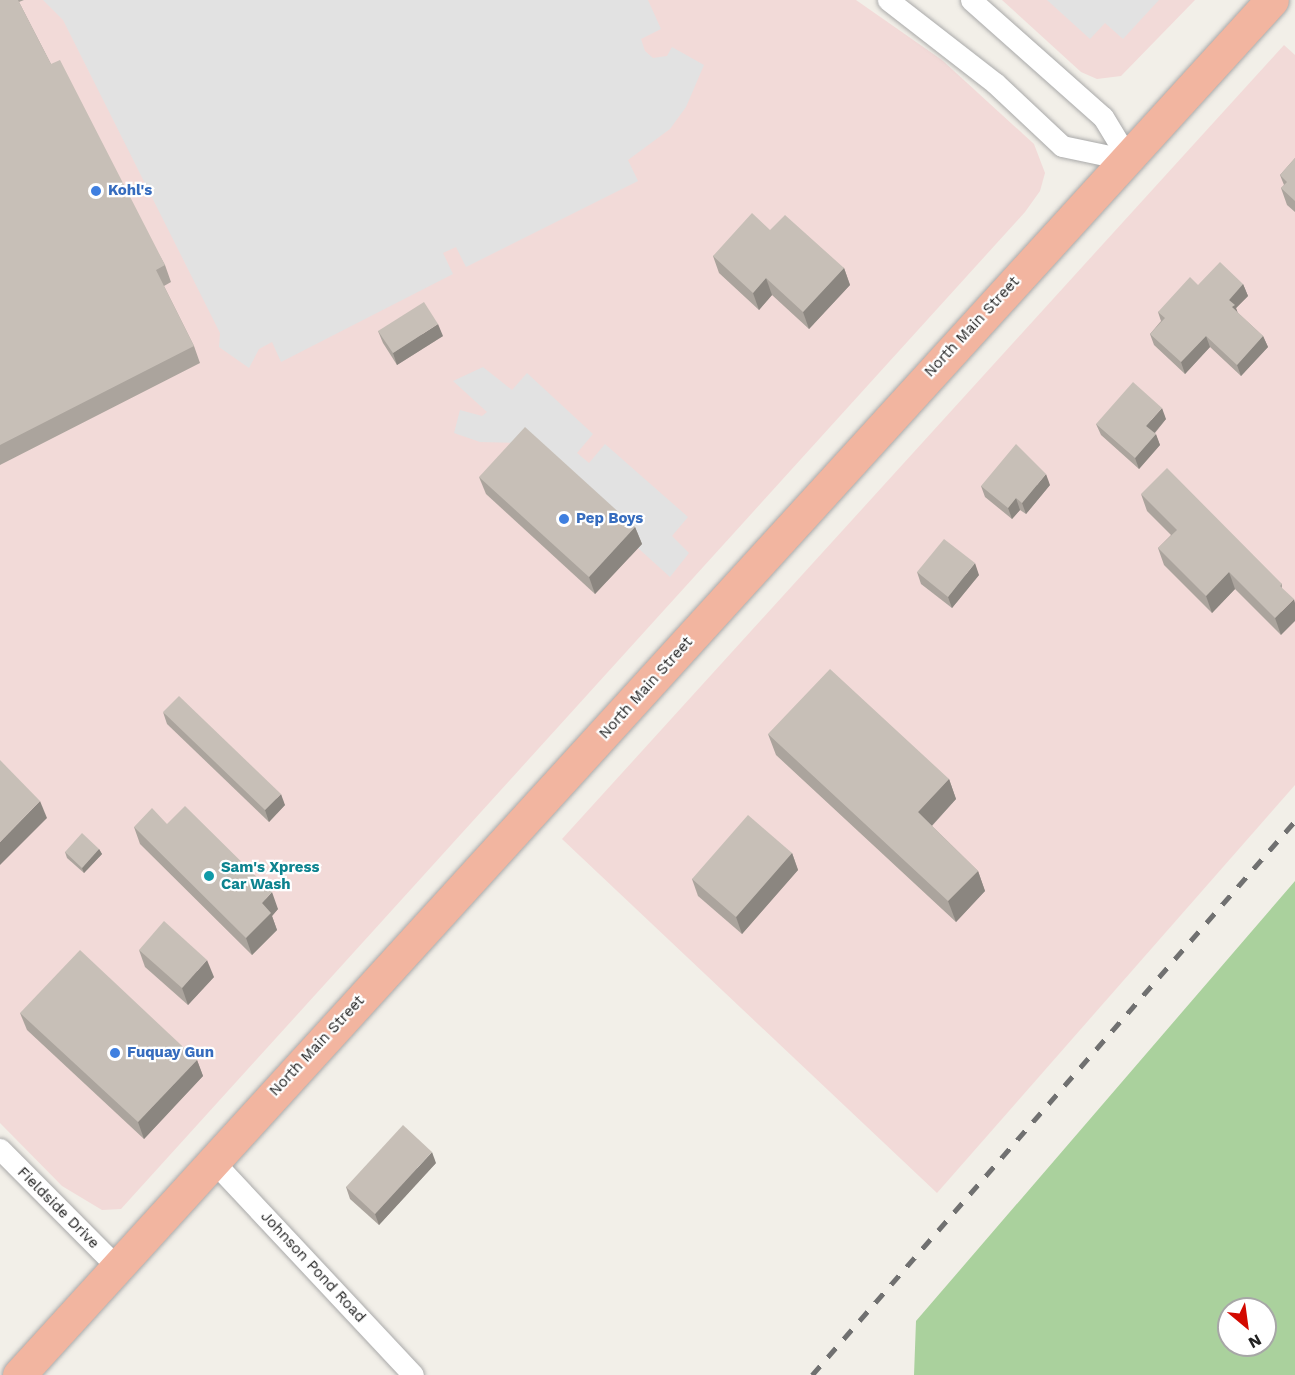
<!DOCTYPE html>
<style>
body{margin:0}
#map{position:relative;width:1295px;height:1375px;overflow:hidden;background:#f2efe8;font-family:"Work Sans",sans-serif}
div>[style]{position:absolute}
.commercial>*{inset:0;background:#f2dad8}
.forest>*{inset:0;background:#aad19d}
.parking>*{inset:0;background:#e2e2e2}
.roads{filter:drop-shadow(0 0 2px #a9a9a9) drop-shadow(0 0 2px #a9a9a9)}
.minor>*{height:21px;margin:-10.5px;padding:0 10.5px;transform-origin:10.5px;border-radius:10.5px;background:#fff}
.trunk>*{height:33px;margin:-16.5px;padding:0 16.5px;transform-origin:16.5px;border-radius:16.5px;background:#f2b5a0}
.rail>*{height:4.5px;margin-top:-2.25px;transform-origin:0;background:repeating-linear-gradient(90deg,#707070 0 12px,transparent 0 24px)}
.wall>*{inset:0;background:#aba49d}
.shaded-wall>*{inset:0;background:#8b8680}
.building>*{inset:0;background:#c7bfb7}
.dots>*{width:16px;height:16px;translate:-50% -50%;box-sizing:border-box;border:3px solid #fff;border-radius:50%}
span{translate:-50% -50%;white-space:nowrap;text-align:center;line-height:1.15;-webkit-text-stroke:4.5px #fff;paint-order:stroke}
.shop-label{font-size:15px;color:#366cbe;font-weight:700}
.left{translate:0 -50%;text-align:left}
.street-label{font-size:15px;color:#222}
.culture-label{font-size:15px;color:#0d838f;font-weight:700}
.north{position:absolute;left:1217px;top:1297px;width:60px;height:60px;box-sizing:border-box;background:#fff;border:2px solid #a7a7a7;border-radius:50%;rotate:151deg;font-size:16px;font-weight:700;line-height:24px;text-align:center;color:#222}
.north::after{content:'';display:block;margin:auto;width:21px;height:27px;background:#d30900;clip-path:polygon(50% 0,100% 100%,50% 72%,0 100%)}
</style>
<div id="map">
<div class="commercial">
<i style="clip-path:polygon(0 0,856px 0,942px 60px,1034px 144px,1045px 173px,1040px 191px,1025px 212px,121px 1209px,102px 1210px,62px 1186px,0 1123px)"></i>
<i style="clip-path:polygon(1002px 0,1195px 0,1121px 76px,1097px 79px,1081px 72px)"></i>
<i style="clip-path:polygon(1284px 45px,1295px 55px,1295px 785px,937px 1193px,562px 839px)"></i>
</div>
<div class="forest">
<i style="clip-path:polygon(evenodd,1295px 881px,1295px 1375px,914px 1375px,916px 1321px,1295px 881px,1229px 1309px,1265px 1309px,1265px 1345px,1229px 1345px,1229px 1309px)"></i>
</div>
<div class="parking">
<i style="clip-path:polygon(43px 0,648px 0,661px 29px,641px 39px,645px 51px,653px 58px,667px 56px,672px 47px,704px 65px,686px 107px,670px 129px,628px 160px,638px 181px,466px 267px,456px 247px,443px 253px,453px 274px,281px 362px,272px 342px,259px 349px,249px 368px,219px 347px,220px 333px,63px 20px)"></i>
<i style="clip-path:polygon(1047px 0,1159px 0,1123px 39px,1105px 23px,1090px 39px)"></i>
<i style="clip-path:polygon(483px 367px,512px 390px,527px 373px,593px 434px,577px 453px,589px 463px,605px 444px,688px 517px,672px 536px,689px 553px,670px 577px,522px 443px,480px 442px,454px 433px,460px 410px,482px 416px,487px 412px,453px 381px)"></i>
</div>
<div class="roads">
<div class="minor">
<i style="left:888px;top:0;width:135px;rotate:37.8deg"></i>
<i style="left:995px;top:83px;width:92px;rotate:43.2deg"></i>
<i style="left:1062px;top:146px;width:68px;rotate:11.8deg"></i>
<i style="left:971px;top:0;width:176px;rotate:41.6deg"></i>
<i style="left:1103px;top:117px;width:50px;rotate:58.8deg"></i>
<i style="left:0;top:1149px;width:165px;rotate:45.2deg"></i>
<i style="left:212px;top:1160px;width:294px;rotate:46.9deg"></i>
</div>
<div class="trunk">
<i style="left:19px;top:1375px;width:1860px;rotate:-47.66deg"></i>
</div>
</div>
<div class="rail">
<i style="left:812px;top:1375px;width:735px;rotate:-48.92deg"></i>
</div>
<div class="wall">
<i style="clip-path:polygon(0 0,24px 0,19px 2px,51px 64px,165px 265px,171px 282px,164px 286px,194px 346px,200px 363px,0 465px)"></i>
<i style="clip-path:polygon(1295px 158px,1295px 212px,1287px 205px,1281px 188px,1284px 185px,1280px 175px)"></i>
<i style="clip-path:polygon(770px 230px,844px 268px,850px 285px,809px 329px,772px 295px,759px 310px,719px 273px,713px 256px)"></i>
<i style="clip-path:polygon(1243px 284px,1248px 296px,1236px 308px,1237px 312px,1263px 336px,1268px 347px,1241px 376px,1210px 347px,1185px 374px,1154px 345px,1150px 334px,1161px 321px,1158px 312px,1198px 285px)"></i>
<i style="clip-path:polygon(378px 331px,443px 336px,397px 365px,383px 343px)"></i>
<i style="clip-path:polygon(1166px 419px,1155px 433px,1160px 445px,1139px 469px,1101px 435px,1096px 424px)"></i>
<i style="clip-path:polygon(479px 477px,635px 527px,642px 544px,595px 594px,486px 494px)"></i>
<i style="clip-path:polygon(1050px 485px,1026px 514px,1020px 510px,1012px 519px,985px 497px,981px 486px)"></i>
<i style="clip-path:polygon(1141px 494px,1282px 584px,1281px 635px,1235px 589px,1212px 613px,1164px 565px,1158px 548px,1171px 535px,1147px 511px)"></i>
<i style="clip-path:polygon(917px 572px,979px 575px,952px 608px,921px 584px)"></i>
<i style="clip-path:polygon(163px 712px,285px 805px,269px 822px,167px 724px)"></i>
<i style="clip-path:polygon(768px 734px,949px 779px,956px 799px,932px 826px,978px 871px,985px 891px,956px 922px,776px 755px)"></i>
<i style="clip-path:polygon(167px 824px,278px 909px,272px 916px,277px 930px,252px 955px,140px 844px,134px 827px)"></i>
<i style="clip-path:polygon(99px 849px,102px 854px,84px 873px,67px 858px,65px 852px)"></i>
<i style="clip-path:polygon(792px 853px,798px 870px,742px 934px,698px 896px,692px 879px)"></i>
<i style="clip-path:polygon(139px 950px,214px 977px,188px 1005px,145px 967px)"></i>
<i style="clip-path:polygon(20px 1013px,197px 1060px,203px 1076px,144px 1139px,27px 1030px)"></i>
<i style="clip-path:polygon(436px 1163px,379px 1225px,350px 1199px,346px 1187px)"></i>
</div>
<div class="shaded-wall">
<i style="clip-path:polygon(844px 268px,850px 285px,809px 329px,803px 312px)"></i>
<i style="clip-path:polygon(766px 278px,772px 295px,759px 310px,753px 293px)"></i>
<i style="clip-path:polygon(1243px 284px,1248px 296px,1236px 308px,1239px 316px,1236px 319px,1229px 300px)"></i>
<i style="clip-path:polygon(438px 324px,443px 336px,397px 365px,393px 353px)"></i>
<i style="clip-path:polygon(1206px 336px,1210px 347px,1185px 374px,1181px 362px)"></i>
<i style="clip-path:polygon(1263px 336px,1268px 347px,1241px 376px,1237px 365px)"></i>
<i style="clip-path:polygon(1162px 408px,1166px 419px,1151px 437px,1146px 426px)"></i>
<i style="clip-path:polygon(1156px 434px,1160px 445px,1139px 469px,1135px 458px)"></i>
<i style="clip-path:polygon(1046px 474px,1050px 485px,1026px 514px,1022px 503px)"></i>
<i style="clip-path:polygon(1016px 498px,1020px 510px,1012px 519px,1008px 508px)"></i>
<i style="clip-path:polygon(635px 527px,642px 544px,595px 594px,589px 577px)"></i>
<i style="clip-path:polygon(975px 563px,979px 575px,952px 608px,948px 597px)"></i>
<i style="clip-path:polygon(1229px 572px,1235px 589px,1212px 613px,1206px 596px)"></i>
<i style="clip-path:polygon(1294px 599px,1295px 603px,1295px 621px,1281px 635px,1275px 618px)"></i>
<i style="clip-path:polygon(949px 779px,956px 799px,925px 833px,918px 812px)"></i>
<i style="clip-path:polygon(281px 794px,285px 805px,269px 822px,265px 810px)"></i>
<i style="clip-path:polygon(40px 801px,47px 818px,0 865px,0 842px)"></i>
<i style="clip-path:polygon(99px 849px,102px 854px,84px 873px,82px 868px)"></i>
<i style="clip-path:polygon(792px 853px,798px 870px,742px 934px,736px 917px)"></i>
<i style="clip-path:polygon(978px 871px,985px 891px,956px 922px,948px 901px)"></i>
<i style="clip-path:polygon(272px 892px,278px 909px,272px 916px,277px 930px,252px 955px,246px 938px,262px 903px)"></i>
<i style="clip-path:polygon(207px 960px,214px 977px,188px 1005px,182px 988px)"></i>
<i style="clip-path:polygon(197px 1060px,203px 1076px,144px 1139px,138px 1122px)"></i>
<i style="clip-path:polygon(432px 1152px,436px 1163px,379px 1225px,375px 1214px)"></i>
</div>
<div class="building">
<i style="clip-path:polygon(0 0,18px 0,51px 64px,60px 60px,165px 265px,156px 270px,194px 346px,0 445px)"></i>
<i style="clip-path:polygon(1295px 158px,1295px 201px,1281px 188px,1287px 182px,1280px 175px)"></i>
<i style="clip-path:polygon(752px 213px,770px 230px,785px 215px,844px 268px,803px 312px,766px 278px,753px 293px,713px 256px)"></i>
<i style="clip-path:polygon(1220px 262px,1243px 284px,1229px 300px,1235px 305px,1232px 307px,1263px 336px,1237px 365px,1206px 336px,1181px 362px,1150px 334px,1165px 318px,1158px 312px,1190px 277px,1198px 285px)"></i>
<i style="clip-path:polygon(424px 302px,438px 324px,393px 353px,378px 331px)"></i>
<i style="clip-path:polygon(1133px 382px,1162px 408px,1146px 426px,1156px 434px,1135px 458px,1096px 424px)"></i>
<i style="clip-path:polygon(525px 427px,635px 527px,589px 577px,479px 477px)"></i>
<i style="clip-path:polygon(1016px 444px,1046px 474px,1022px 503px,1016px 498px,1008px 508px,981px 486px)"></i>
<i style="clip-path:polygon(1167px 468px,1282px 584px,1280px 586px,1294px 599px,1275px 618px,1229px 572px,1206px 596px,1158px 548px,1177px 530px,1141px 494px)"></i>
<i style="clip-path:polygon(944px 539px,975px 563px,948px 597px,917px 572px)"></i>
<i style="clip-path:polygon(830px 669px,949px 779px,918px 812px,978px 871px,948px 901px,768px 734px)"></i>
<i style="clip-path:polygon(179px 696px,281px 794px,265px 810px,163px 712px)"></i>
<i style="clip-path:polygon(0 760px,40px 801px,0 842px)"></i>
<i style="clip-path:polygon(185px 806px,272px 892px,262px 903px,271px 913px,246px 938px,134px 827px,152px 808px,167px 824px)"></i>
<i style="clip-path:polygon(748px 815px,792px 853px,736px 917px,692px 879px)"></i>
<i style="clip-path:polygon(82px 833px,99px 849px,82px 868px,65px 852px)"></i>
<i style="clip-path:polygon(164px 921px,207px 960px,182px 988px,139px 950px)"></i>
<i style="clip-path:polygon(80px 950px,197px 1060px,138px 1122px,20px 1013px)"></i>
<i style="clip-path:polygon(403px 1125px,432px 1152px,375px 1214px,346px 1187px)"></i>
</div>
<div class="dots">
<i style="left:96px;top:191px;background:#3f7fe0"></i>
<i style="left:564px;top:519px;background:#3f7fe0"></i>
<i style="left:209px;top:876px;background:#0f9aa8"></i>
<i style="left:115px;top:1053px;background:#3f7fe0"></i>
</div>
<div class="shop-label">
<span class="left" style="left:108px;top:191px">Kohl's</span>
<span class="left" style="left:576px;top:519px">Pep Boys</span>
<span class="left" style="left:127px;top:1053px">Fuquay Gun</span>
</div>
<div class="street-label">
<span style="left:972px;top:327px;rotate:-47deg">North Main Street</span>
<span style="left:646px;top:688px;rotate:-48deg">North Main Street</span>
<span style="left:317px;top:1046px;rotate:-47deg">North Main Street</span>
<span style="left:58px;top:1208px;rotate:45deg">Fieldside Drive</span>
<span style="left:313px;top:1267px;rotate:47deg">Johnson Pond Road</span>
</div>
<div class="culture-label">
<span class="left" style="left:221px;top:876px">Sam's Xpress<br>Car Wash</span>
</div>
<div class="north">N</div>
</div>
